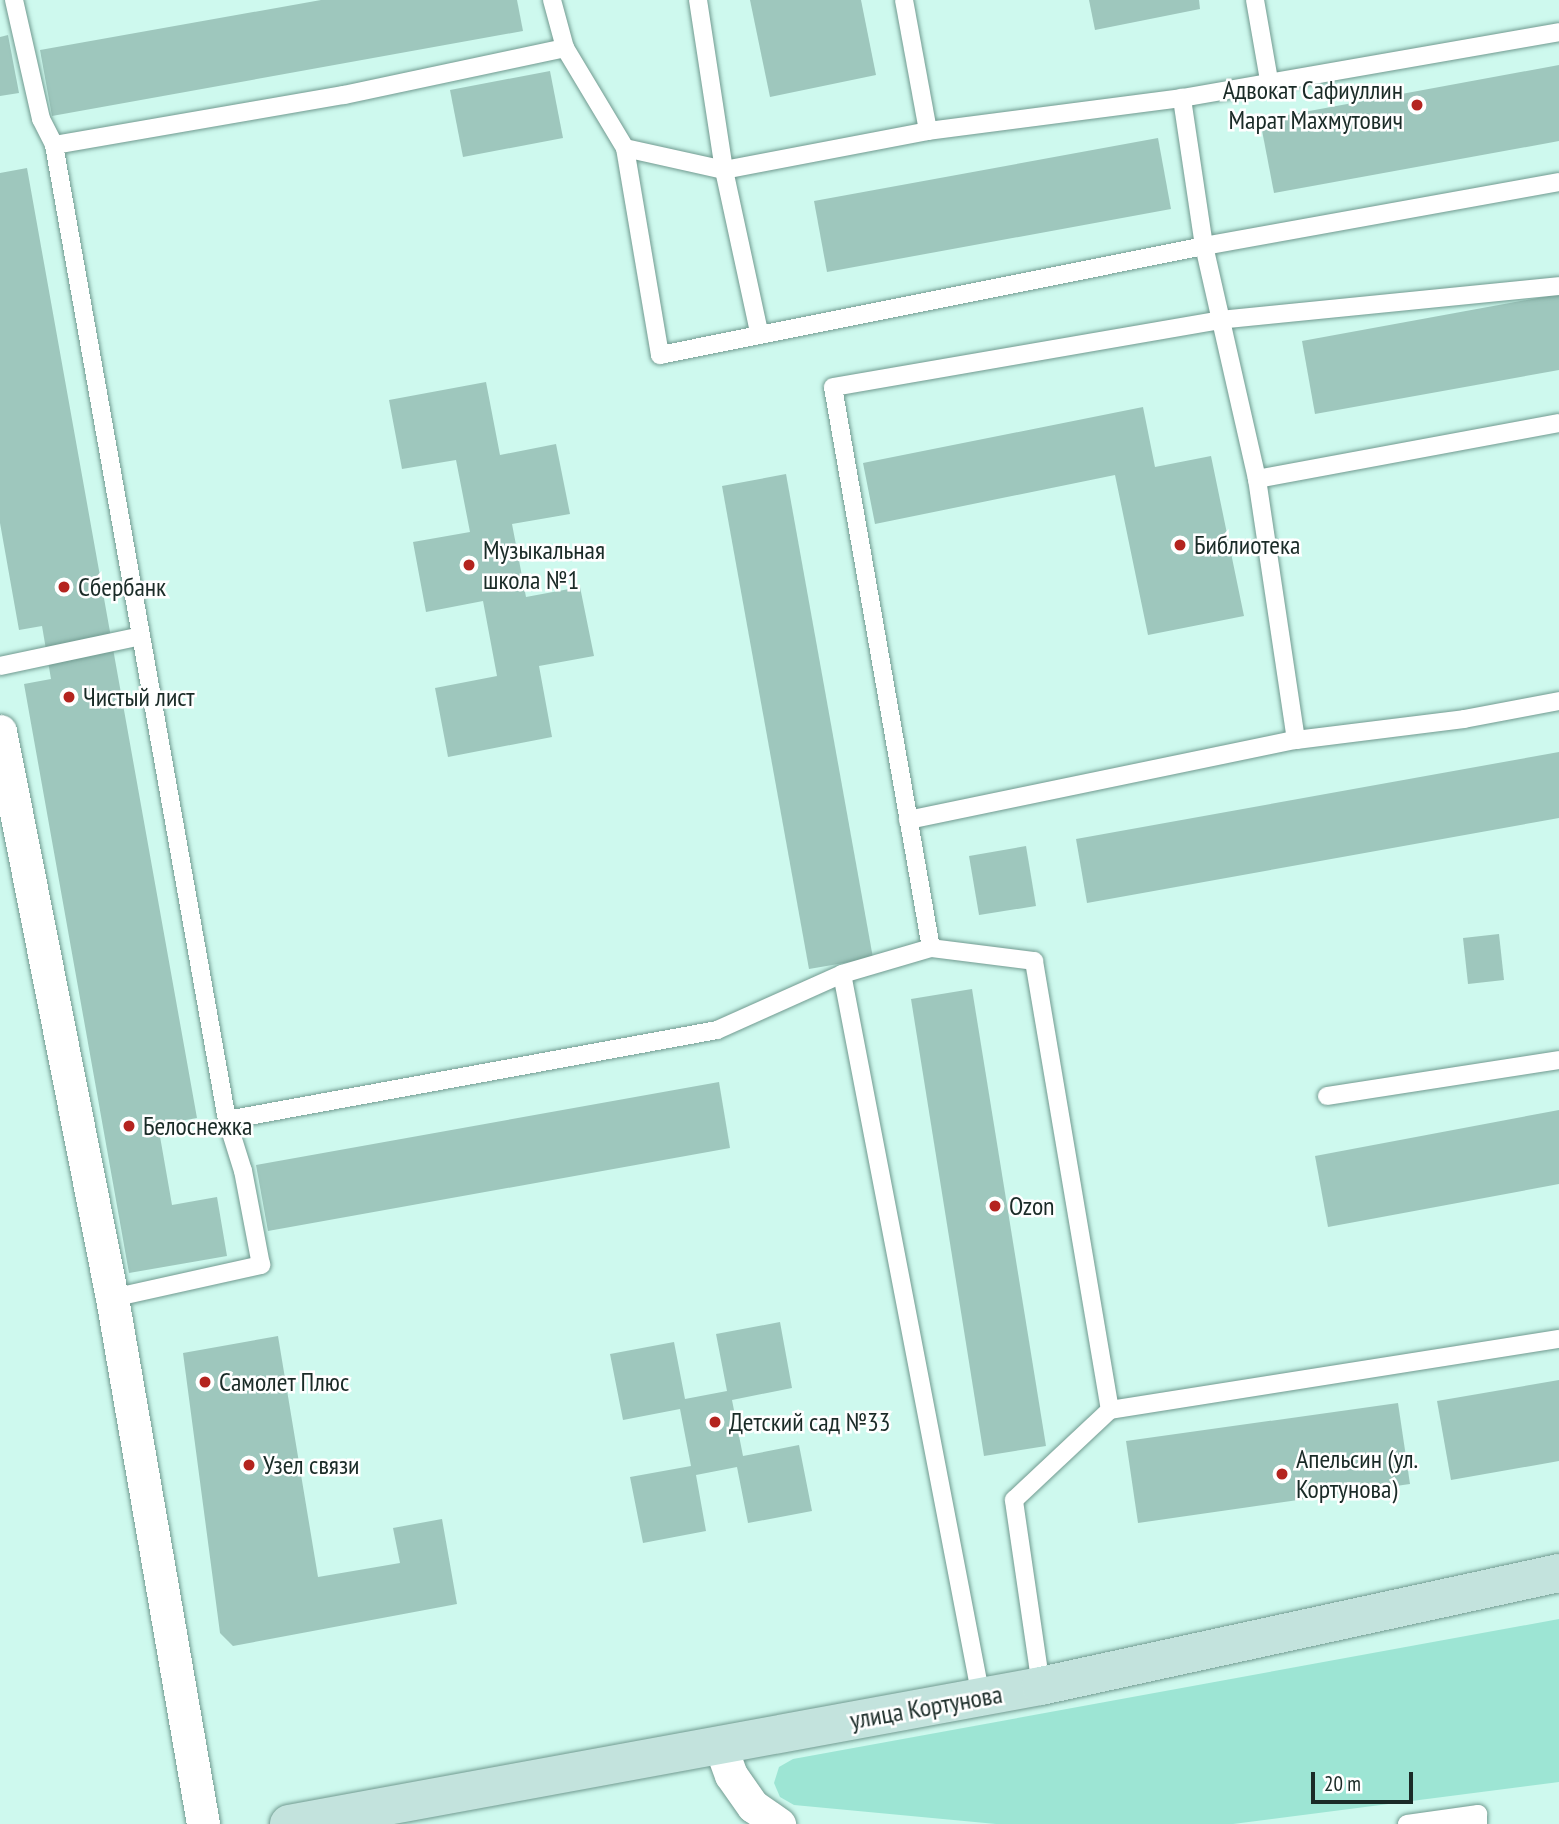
<!DOCTYPE html>
<meta charset="utf-8">
<style>
body{margin:0}
#map{position:relative;width:1559px;height:1824px;overflow:hidden;background:#cef9ee;font-family:"PT Sans Narrow",sans-serif}
div>[style]{position:absolute}
.green>*{inset:0;background:#9de5d4}
.building>*{inset:0;background:#9ec7bd}
.roads{filter:drop-shadow(0 0 2px #719a90) drop-shadow(0 0 2px #719a90)}
.lane>*{height:18px;margin:-9px;padding:0 9px;transform-origin:9px;border-radius:9px;background:#fff}
.street>*{height:33px;margin:-16.5px;padding:0 16.5px;transform-origin:16.5px;border-radius:16.5px;background:#fff}
.secondary>*{height:38px;margin:-19px;padding:0 19px;transform-origin:19px;border-radius:19px;background:#c3e3dd}
.dots>*{width:19px;height:19px;translate:-50% -50%;box-sizing:border-box;border:4px solid #fff;border-radius:50%}
span{translate:-50% -50%;white-space:nowrap;text-align:center;line-height:1.15;-webkit-text-stroke:5px #fff;paint-order:stroke}
.poi-label{font-size:26px;color:#1a2b27}
.right{translate:-100% -50%;text-align:right}
.left{translate:0 -50%;text-align:left}
.street-label{font-size:26px;color:#1a2b27}
.scale{position:absolute;left:1311px;top:1772px;width:102px;height:32px;box-sizing:border-box;border:4px solid #1a2b27;border-top:0;padding-left:9px;font-size:21px;line-height:24px;white-space:nowrap;color:#1a2b27;-webkit-text-stroke:5px #fff;paint-order:stroke}
</style>
<div id="map">
<div class="green">
<i style="clip-path:polygon(1559px 1619px,1559px 1782px,1233px 1824px,996px 1824px,794px 1805px,780px 1797px,774px 1783px,779px 1767px,793px 1759px)"></i>
</div>
<div class="building">
<i style="clip-path:polygon(321px 0,517px 0,523px 31px,52px 116px,40px 50px)"></i>
<i style="clip-path:polygon(750px 0,861px 0,876px 75px,770px 97px)"></i>
<i style="clip-path:polygon(1089px 0,1199px 0,1200px 9px,1095px 30px)"></i>
<i style="clip-path:polygon(8px 35px,19px 93px,0 96px,0 37px)"></i>
<i style="clip-path:polygon(1559px 65px,1559px 141px,1274px 193px,1260px 120px)"></i>
<i style="clip-path:polygon(550px 71px,563px 138px,463px 157px,450px 90px)"></i>
<i style="clip-path:polygon(1158px 138px,1171px 209px,827px 272px,814px 201px)"></i>
<i style="clip-path:polygon(27px 168px,197px 1118px,158px 1125px,172px 1205px,217px 1197px,227px 1256px,129px 1273px,24px 684px,51px 679px,42px 626px,19px 630px,0 523px,0 173px)"></i>
<i style="clip-path:polygon(1559px 294px,1559px 370px,1315px 414px,1302px 341px)"></i>
<i style="clip-path:polygon(486px 382px,500px 455px,556px 444px,570px 514px,512px 524px,526px 597px,580px 587px,594px 656px,539px 666px,552px 737px,448px 757px,435px 688px,497px 676px,483px 601px,426px 612px,413px 542px,470px 532px,456px 460px,402px 469px,389px 400px)"></i>
<i style="clip-path:polygon(1143px 407px,1155px 467px,1211px 456px,1244px 616px,1148px 635px,1115px 475px,875px 524px,863px 463px)"></i>
<i style="clip-path:polygon(786px 474px,873px 958px,809px 969px,722px 486px)"></i>
<i style="clip-path:polygon(1559px 752px,1559px 818px,1087px 903px,1076px 839px)"></i>
<i style="clip-path:polygon(1026px 846px,1036px 906px,979px 915px,969px 856px)"></i>
<i style="clip-path:polygon(1499px 934px,1504px 980px,1468px 984px,1463px 938px)"></i>
<i style="clip-path:polygon(972px 989px,1046px 1446px,984px 1456px,911px 999px)"></i>
<i style="clip-path:polygon(719px 1082px,730px 1148px,268px 1231px,256px 1165px)"></i>
<i style="clip-path:polygon(1559px 1110px,1559px 1184px,1328px 1227px,1315px 1156px)"></i>
<i style="clip-path:polygon(780px 1322px,792px 1388px,732px 1400px,743px 1456px,799px 1445px,812px 1511px,748px 1523px,737px 1467px,696px 1475px,706px 1531px,643px 1543px,630px 1477px,691px 1466px,680px 1409px,623px 1420px,610px 1354px,674px 1342px,685px 1399px,727px 1391px,716px 1334px)"></i>
<i style="clip-path:polygon(278px 1336px,318px 1577px,400px 1563px,393px 1528px,442px 1519px,457px 1604px,233px 1646px,220px 1633px,183px 1353px)"></i>
<i style="clip-path:polygon(1559px 1380px,1559px 1461px,1451px 1480px,1437px 1401px)"></i>
<i style="clip-path:polygon(1398px 1403px,1410px 1484px,1138px 1523px,1126px 1441px)"></i>
</div>
<div class="roads">
<div class="lane">
<i style="left:14px;top:0;width:122px;rotate:77.2deg"></i>
<i style="left:41px;top:119px;width:29px;rotate:63deg"></i>
<i style="left:54px;top:145px;width:990px;rotate:79.94deg"></i>
<i style="left:552px;top:0;width:50px;rotate:74.8deg"></i>
<i style="left:565px;top:48px;width:117px;rotate:59deg"></i>
<i style="left:625px;top:148px;width:101px;rotate:12.5deg"></i>
<i style="left:724px;top:170px;width:208px;rotate:-10.8deg"></i>
<i style="left:928px;top:131px;width:256px;rotate:-7.4deg"></i>
<i style="left:1182px;top:98px;width:383px;rotate:-9.9deg"></i>
<i style="left:698px;top:0;width:172px;rotate:81.3deg"></i>
<i style="left:724px;top:170px;width:166px;rotate:77.8deg"></i>
<i style="left:904px;top:0;width:133px;rotate:79.6deg"></i>
<i style="left:1255px;top:0;width:81px;rotate:80.1deg"></i>
<i style="left:54px;top:145px;width:294px;rotate:-9.8deg"></i>
<i style="left:344px;top:95px;width:226px;rotate:-12deg"></i>
<i style="left:625px;top:148px;width:210px;rotate:80.4deg"></i>
<i style="left:660px;top:355px;width:555px;rotate:-11.33deg"></i>
<i style="left:1204px;top:246px;width:361px;rotate:-10.2deg"></i>
<i style="left:1257px;top:479px;width:307px;rotate:-10.5deg"></i>
<i style="left:0;top:666px;width:144px;rotate:-12deg"></i>
<i style="left:1296px;top:740px;width:169px;rotate:-7.1deg"></i>
<i style="left:1464px;top:719px;width:97px;rotate:-10.7deg"></i>
<i style="left:908px;top:820px;width:396px;rotate:-11.7deg"></i>
<i style="left:1296px;top:740px;width:264px;rotate:-98.5deg"></i>
<i style="left:1257px;top:479px;width:239px;rotate:-102.8deg"></i>
<i style="left:1204px;top:246px;width:150px;rotate:-98.5deg"></i>
<i style="left:931px;top:948px;width:104px;rotate:7.2deg"></i>
<i style="left:1034px;top:961px;width:455px;rotate:80.4deg"></i>
<i style="left:1327px;top:1096px;width:235px;rotate:-8.8deg"></i>
<i style="left:112px;top:1298px;width:153px;rotate:-12.5deg"></i>
<i style="left:261px;top:1265px;width:96px;rotate:-100.8deg"></i>
<i style="left:243px;top:1171px;width:53px;rotate:-107.4deg"></i>
<i style="left:227px;top:1120px;width:498px;rotate:-10.4deg"></i>
<i style="left:717px;top:1030px;width:137px;rotate:-24.1deg"></i>
<i style="left:1041px;top:1686px;width:188px;rotate:-98.3deg"></i>
<i style="left:1014px;top:1500px;width:132px;rotate:-43.2deg"></i>
<i style="left:1110px;top:1410px;width:455px;rotate:-9deg"></i>
<i style="left:981px;top:1697px;width:736px;rotate:-100.88deg"></i>
<i style="left:842px;top:974px;width:93px;rotate:-16.3deg"></i>
<i style="left:931px;top:948px;width:569px;rotate:-99.91deg"></i>
<i style="left:833px;top:387px;width:392px;rotate:-9.8deg"></i>
<i style="left:1219px;top:320px;width:342px;rotate:-5.7deg"></i>
<i style="left:1407px;top:1824px;width:72px;rotate:-8deg"></i>
<i style="left:1478px;top:1814px;width:10px;rotate:90deg"></i>
</div>
<div class="street">
<i style="left:0;top:731px;width:578px;rotate:78.83deg"></i>
<i style="left:112px;top:1298px;width:534px;rotate:80.18deg"></i>
<i style="left:720px;top:1745px;width:32px;rotate:70deg"></i>
<i style="left:731px;top:1775px;width:38px;rotate:55deg"></i>
<i style="left:753px;top:1806px;width:32px;rotate:35deg"></i>
</div>
<div class="secondary">
<i style="left:289px;top:1824px;width:765px;rotate:-10.4deg"></i>
<i style="left:1041px;top:1686px;width:530px;rotate:-12.31deg"></i>
</div>
</div>
<div class="dots">
<i style="left:1417px;top:105px;background:#b4241f"></i>
<i style="left:1180px;top:545px;background:#b4241f"></i>
<i style="left:469px;top:565px;background:#b4241f"></i>
<i style="left:64px;top:587px;background:#b4241f"></i>
<i style="left:69px;top:697px;background:#b4241f"></i>
<i style="left:129px;top:1126px;background:#b4241f"></i>
<i style="left:995px;top:1206px;background:#b4241f"></i>
<i style="left:205px;top:1382px;background:#b4241f"></i>
<i style="left:715px;top:1422px;background:#b4241f"></i>
<i style="left:249px;top:1465px;background:#b4241f"></i>
<i style="left:1282px;top:1474px;background:#b4241f"></i>
</div>
<div class="poi-label">
<span class="right" style="left:1403px;top:105px">Адвокат Сафиуллин<br>Марат Махмутович</span>
<span class="left" style="left:1194px;top:545px">Библиотека</span>
<span class="left" style="left:483px;top:565px">Музыкальная<br>школа №1</span>
<span class="left" style="left:78px;top:587px">Сбербанк</span>
<span class="left" style="left:83px;top:697px">Чистый лист</span>
<span class="left" style="left:143px;top:1126px">Белоснежка</span>
<span class="left" style="left:1009px;top:1206px">Ozon</span>
<span class="left" style="left:219px;top:1382px">Самолет Плюс</span>
<span class="left" style="left:729px;top:1422px">Детский сад №33</span>
<span class="left" style="left:1296px;top:1474px">Апельсин (ул.<br>Кортунова)</span>
<span class="left" style="left:263px;top:1465px">Узел связи</span>
</div>
<div class="street-label">
<span style="left:926px;top:1707px;rotate:-10deg">улица Кортунова</span>
</div>
<div class="scale">20 m</div>
</div>
